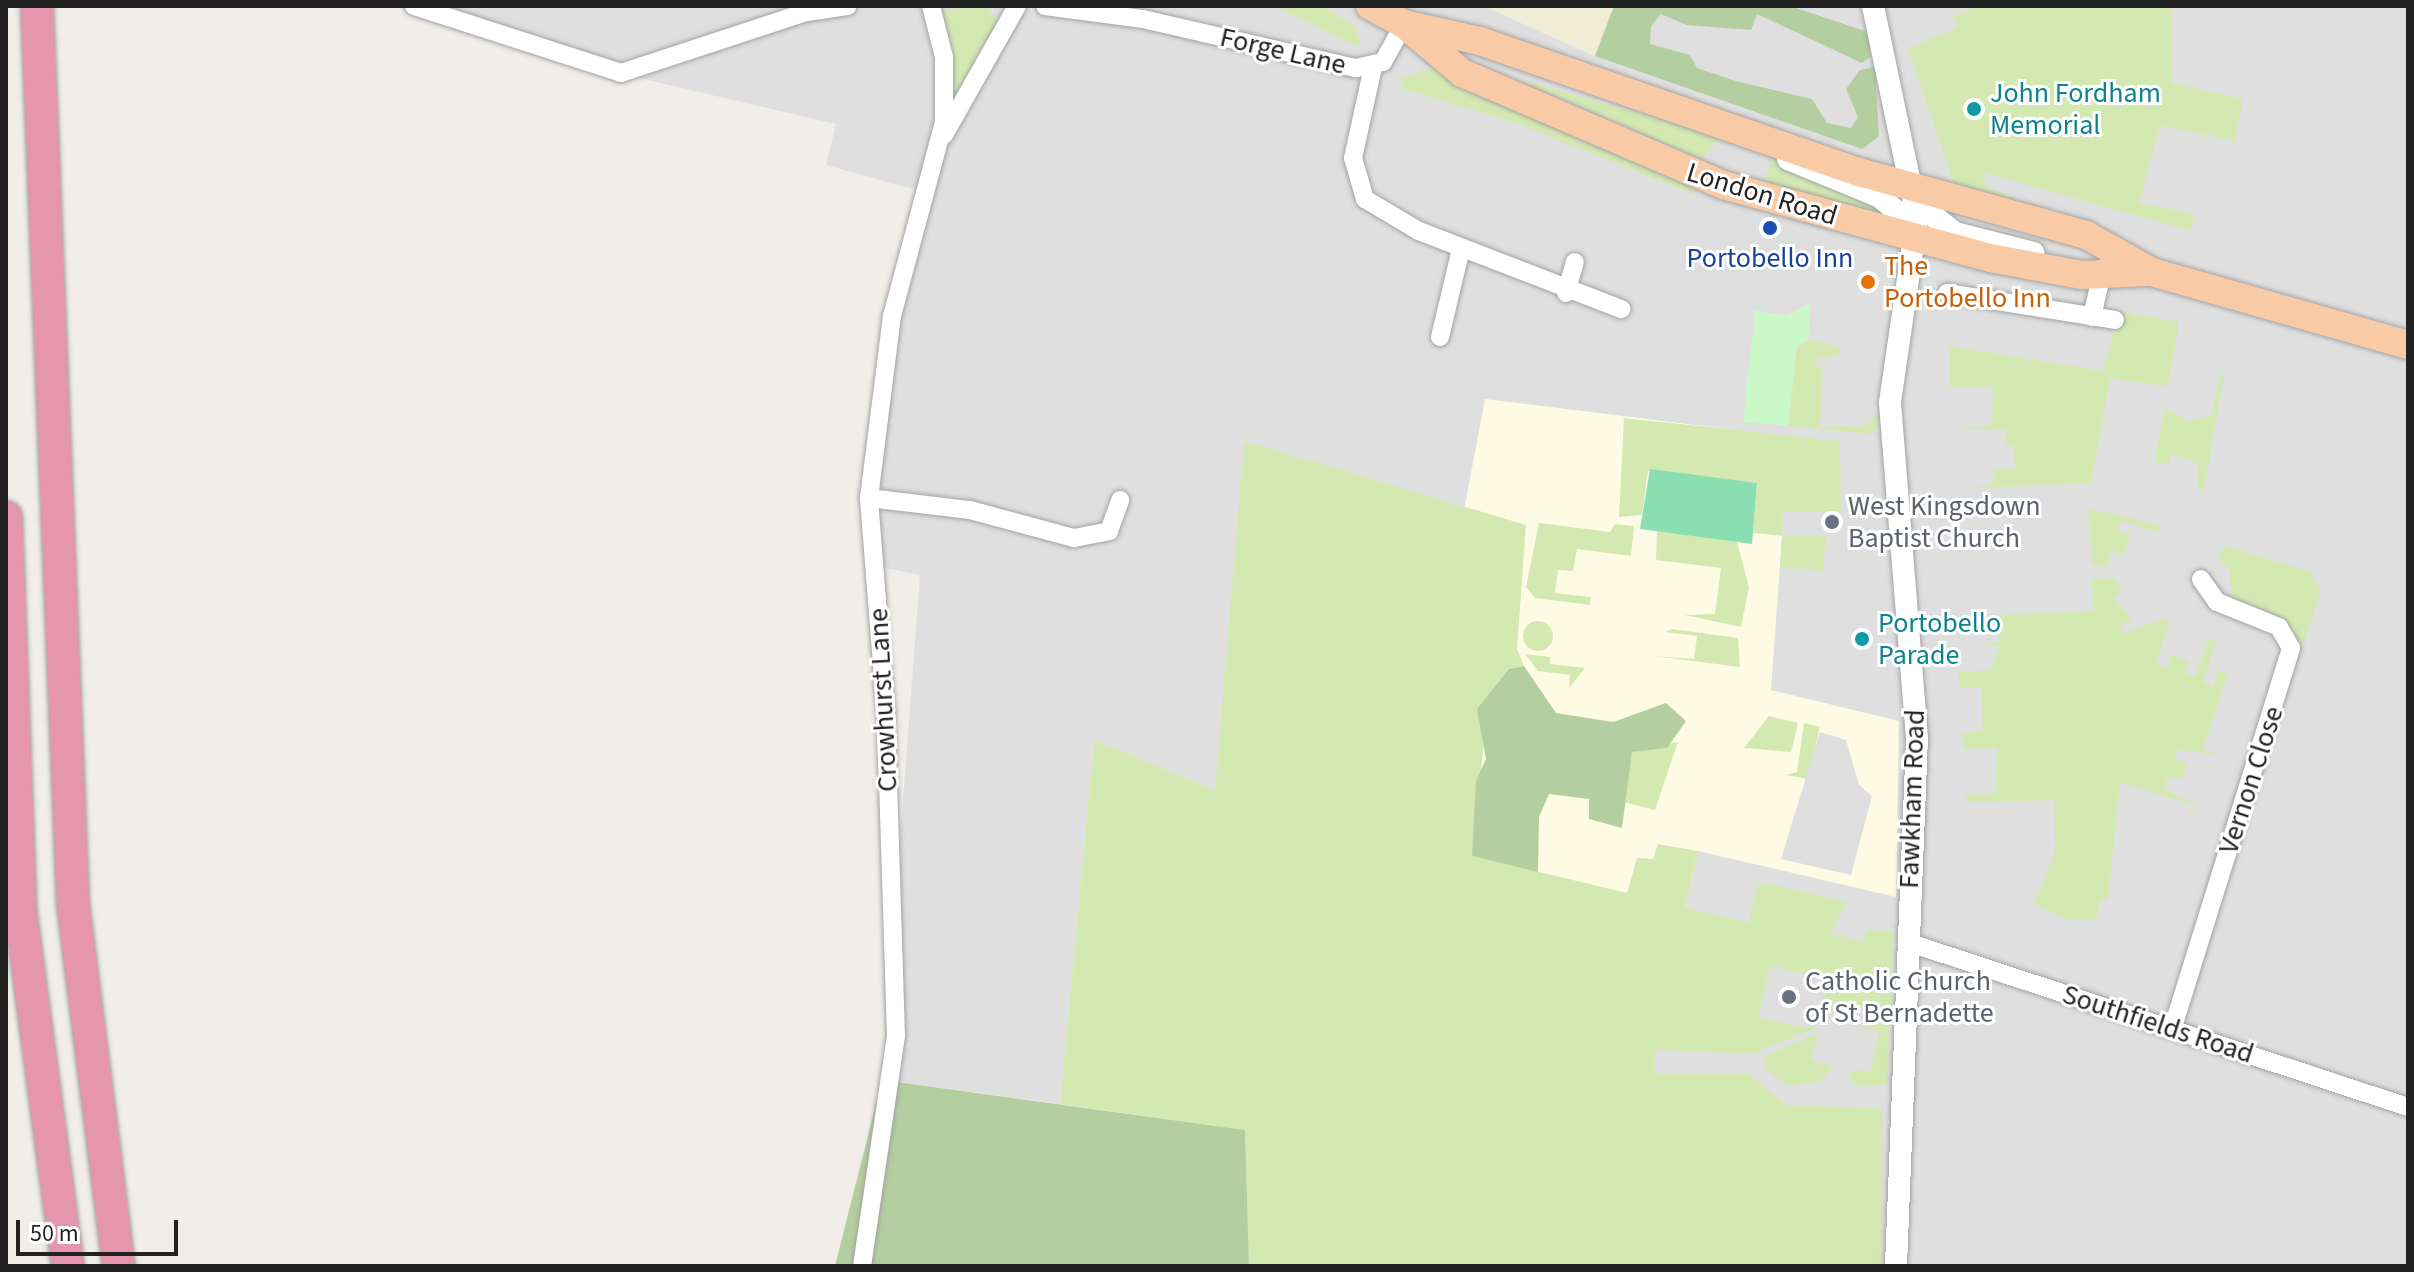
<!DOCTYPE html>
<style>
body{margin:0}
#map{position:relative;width:2414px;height:1272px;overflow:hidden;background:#f1ede9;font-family:"Source Sans 3",sans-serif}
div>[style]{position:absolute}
.residential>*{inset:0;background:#e0dfdf}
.education>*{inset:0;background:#fefbe5}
.farmland>*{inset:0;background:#efedd5}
.grass>*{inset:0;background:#d4e9b2}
.round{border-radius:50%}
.forest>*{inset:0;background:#b4cf9f}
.park>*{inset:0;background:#cbf8c9}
.pitch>*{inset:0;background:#8bddb2}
.parking>*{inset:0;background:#dedede}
.roads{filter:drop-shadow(0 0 2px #a3a3a3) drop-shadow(0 0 2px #a3a3a3)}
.minor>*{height:18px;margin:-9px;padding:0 9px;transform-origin:9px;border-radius:9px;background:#fff}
.tertiary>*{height:22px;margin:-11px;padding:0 11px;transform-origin:11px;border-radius:11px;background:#fff}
.primary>*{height:28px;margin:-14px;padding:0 14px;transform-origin:14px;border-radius:14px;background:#f9caa6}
.motorway>*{height:32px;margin:-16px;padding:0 16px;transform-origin:16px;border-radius:16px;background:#e595ae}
.dots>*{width:22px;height:22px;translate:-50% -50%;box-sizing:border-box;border:4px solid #fff;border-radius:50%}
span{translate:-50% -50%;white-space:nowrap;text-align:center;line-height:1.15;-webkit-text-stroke:6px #fff;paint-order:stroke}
.street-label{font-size:28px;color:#222}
.culture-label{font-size:28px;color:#0d838f}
.left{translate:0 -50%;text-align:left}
.transit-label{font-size:28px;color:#164399}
.food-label{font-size:28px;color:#c56008}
.worship-label{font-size:28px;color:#5b616d}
.frame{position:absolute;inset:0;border:8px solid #222;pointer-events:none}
.scale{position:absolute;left:16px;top:1220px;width:162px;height:36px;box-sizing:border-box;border:4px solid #222;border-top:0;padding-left:10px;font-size:24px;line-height:28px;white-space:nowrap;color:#222;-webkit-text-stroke:6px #fff;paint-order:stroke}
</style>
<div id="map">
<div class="residential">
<i style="clip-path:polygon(414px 6px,1484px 6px,1594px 56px,1614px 6px,2408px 6px,2408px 1266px,1882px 1266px,1882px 1108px,1652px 1103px,1666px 902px,1215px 790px,1094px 740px,1060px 1104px,882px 1080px,920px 575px,875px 566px,869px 498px,895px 311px,927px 193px,826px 165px,836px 124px,622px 74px)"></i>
</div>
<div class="education">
<i style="clip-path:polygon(1485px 399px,1735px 430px,1782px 536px,1771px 690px,1899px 721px,1896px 897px,1698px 851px,1685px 907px,1500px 863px,1244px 441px,1464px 510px)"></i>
</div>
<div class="farmland">
<i style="clip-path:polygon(1484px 6px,1614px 6px,1595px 56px)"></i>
</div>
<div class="grass">
<i style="clip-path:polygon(1274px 6px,1322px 6px,1356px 27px,1361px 48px)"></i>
<i style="clip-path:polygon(1977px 6px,2172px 6px,2172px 83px,2243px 99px,2235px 141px,2160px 126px,2139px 203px,2194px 214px,2191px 231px,1984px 173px,1985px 186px,2013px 197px,1987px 199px,1954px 185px,1908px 48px,1958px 28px,1953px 17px)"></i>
<i style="clip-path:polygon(987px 8px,999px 19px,951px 102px,940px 9px)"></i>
<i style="clip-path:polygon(1432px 69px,1683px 181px,1695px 195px,1516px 123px,1404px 89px,1400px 77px)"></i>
<i style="clip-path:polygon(1512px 77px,1721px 137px,1702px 159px)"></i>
<i style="clip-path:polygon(1772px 156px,1789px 167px,1880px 208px,1871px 214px,1764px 184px)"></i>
<i style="clip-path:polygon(2119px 311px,2179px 322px,2168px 386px,2110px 379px,2091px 483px,1960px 489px,1994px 483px,1993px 470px,2015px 469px,2014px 445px,2006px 445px,2005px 430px,1950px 430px,1992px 425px,1993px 388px,1950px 387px,1949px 346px,2103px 371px)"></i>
<i style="clip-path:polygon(1813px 339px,1840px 349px,1839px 356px,1812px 359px,1823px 371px,1820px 427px,1865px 426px,1880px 412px,1874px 434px,1788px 426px,1797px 345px)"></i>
<i style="clip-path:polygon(2220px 373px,2224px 374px,2204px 491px,2197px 490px,2197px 463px,2171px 454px,2169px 464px,2155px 462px,2164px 408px,2188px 421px,2212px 415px)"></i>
<i style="clip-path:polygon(1624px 418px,1840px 441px,1841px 511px,1783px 511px,1782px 536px,1826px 536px,1823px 571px,1780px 567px,1782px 536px,1753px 533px,1757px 483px,1648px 471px,1642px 515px,1619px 517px)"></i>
<i style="clip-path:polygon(1244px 441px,1526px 525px,1517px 649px,1524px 666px,1509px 669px,1485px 729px,1473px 856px,1627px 893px,1637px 858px,1653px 859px,1658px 844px,1698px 851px,1685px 907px,1748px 923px,1757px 886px,1767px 883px,1847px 902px,1831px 934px,1863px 941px,1867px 930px,1893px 931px,1891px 1012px,1824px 1002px,1821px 978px,1770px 966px,1758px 1017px,1808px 1028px,1814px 1006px,1820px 1008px,1815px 1028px,1752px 1054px,1656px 1050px,1654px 1074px,1748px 1074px,1786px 1105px,1882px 1108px,1882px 1266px,1249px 1266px,1245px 1130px,1060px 1104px,1094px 740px,1215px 790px)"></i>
<i style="clip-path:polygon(2088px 508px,2160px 525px,2158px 532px,2120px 521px,2117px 531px,2130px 535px,2124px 555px,2109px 551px,2108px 568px,2092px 565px)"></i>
<i style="clip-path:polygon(1539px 523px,1610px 532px,1615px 524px,1634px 526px,1631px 556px,1577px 549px,1573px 571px,1558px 570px,1555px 593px,1591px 597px,1590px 605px,1535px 598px,1526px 587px)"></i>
<i style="clip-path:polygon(1657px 531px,1737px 542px,1749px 587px,1741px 627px,1685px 615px,1715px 614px,1721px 568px,1656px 560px)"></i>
<i style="clip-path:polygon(2225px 546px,2311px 572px,2321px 591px,2301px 651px,2287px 625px,2232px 599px,2229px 569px,2217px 558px)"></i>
<i style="clip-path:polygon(2115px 578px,2121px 593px,2113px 597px,2132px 620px,2120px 626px,2123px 634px,2163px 618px,2169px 624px,2156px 664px,2167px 668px,2171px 655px,2189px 661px,2185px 674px,2195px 677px,2209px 638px,2217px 641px,2203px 683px,2213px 686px,2218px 670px,2228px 674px,2203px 749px,2219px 755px,2177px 750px,2174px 759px,2188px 764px,2183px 778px,2167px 779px,2164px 788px,2201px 808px,2120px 782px,2108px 900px,2101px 900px,2096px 919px,2065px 919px,2034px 904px,2055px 851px,2054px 800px,1966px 802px,1965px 795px,1996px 793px,1997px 748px,1965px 749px,1961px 733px,1983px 731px,1981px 687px,1959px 687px,1958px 672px,1990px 670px,2000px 647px,1984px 643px,1999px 642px,1998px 623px,1957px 625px,1956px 617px,2093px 611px,2092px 579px)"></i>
<i class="round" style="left:1523px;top:621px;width:30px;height:30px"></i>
<i style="clip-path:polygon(1672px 629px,1738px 638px,1740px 667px,1654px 656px,1694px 659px,1697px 636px,1665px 632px)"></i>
<i style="clip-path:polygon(1525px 654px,1550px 657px,1550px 664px,1585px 668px,1569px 688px,1570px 675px,1538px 671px)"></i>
<i style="clip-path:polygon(1769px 716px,1798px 723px,1791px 752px,1744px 748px)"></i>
<i style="clip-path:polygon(1804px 723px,1820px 727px,1808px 779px,1786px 775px,1797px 772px)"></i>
<i style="clip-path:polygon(1678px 742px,1655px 810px,1623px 802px,1632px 752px)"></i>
<i style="clip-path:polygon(1864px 1019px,1889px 1024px,1888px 1084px,1859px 1087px,1848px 1077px,1854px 1069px,1870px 1072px,1879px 1032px,1863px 1028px)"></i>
<i style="clip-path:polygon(1818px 1033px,1811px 1060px,1833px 1067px,1822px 1081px,1787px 1086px,1766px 1069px,1763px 1057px)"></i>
</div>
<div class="forest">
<i style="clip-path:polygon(1614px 6px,1790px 6px,1868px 32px,1870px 57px,1862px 63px,1757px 14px,1751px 30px,1687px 25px,1661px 14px,1651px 26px,1650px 44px,1690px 55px,1697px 68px,1736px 81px,1812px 99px,1827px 123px,1851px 128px,1858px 117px,1846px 89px,1860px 70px,1875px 67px,1879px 136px,1862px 149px,1595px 56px)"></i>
<i style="clip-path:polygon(1524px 666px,1556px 713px,1613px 722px,1666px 703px,1686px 721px,1667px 748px,1632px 752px,1622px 828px,1589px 819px,1589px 799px,1549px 794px,1539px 817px,1538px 872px,1472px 856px,1476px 781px,1486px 759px,1477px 709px,1509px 669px)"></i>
<i style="clip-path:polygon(882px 1080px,1245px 1130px,1249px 1266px,835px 1266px)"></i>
</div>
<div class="park">
<i style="clip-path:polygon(1811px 302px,1808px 339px,1797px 346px,1788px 426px,1743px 422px,1755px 310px,1786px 316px)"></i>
</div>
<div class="pitch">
<i style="clip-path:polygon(1650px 469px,1757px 483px,1752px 544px,1640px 529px)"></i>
</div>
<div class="parking">
<i style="clip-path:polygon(1693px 213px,1813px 243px,1845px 261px,1812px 262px,1811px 302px,1786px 316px,1672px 291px)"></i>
<i style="clip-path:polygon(1820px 732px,1846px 740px,1859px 785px,1872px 796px,1851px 875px,1781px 859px)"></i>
</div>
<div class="roads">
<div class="minor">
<i style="left:414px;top:6px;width:218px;rotate:17.9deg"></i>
<i style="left:621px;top:73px;width:196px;rotate:-18.2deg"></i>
<i style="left:807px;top:12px;width:41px;rotate:-8.3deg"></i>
<i style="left:1045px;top:6px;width:99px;rotate:7.6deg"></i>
<i style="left:1143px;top:19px;width:219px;rotate:13deg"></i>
<i style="left:1356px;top:68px;width:28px;rotate:-13deg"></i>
<i style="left:1383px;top:62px;width:43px;rotate:-61.1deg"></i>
<i style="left:1373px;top:67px;width:93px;rotate:102.4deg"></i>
<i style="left:1353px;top:158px;width:43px;rotate:73.7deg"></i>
<i style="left:1365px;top:199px;width:63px;rotate:30.7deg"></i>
<i style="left:1419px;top:231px;width:217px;rotate:21.1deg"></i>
<i style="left:944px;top:135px;width:148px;rotate:-60.5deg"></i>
<i style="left:1566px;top:293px;width:32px;rotate:-74deg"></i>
<i style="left:1947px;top:293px;width:170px;rotate:9.1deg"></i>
<i style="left:2092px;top:317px;width:50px;rotate:-77.3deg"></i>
<i style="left:1440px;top:337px;width:90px;rotate:-76.6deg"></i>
<i style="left:869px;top:498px;width:102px;rotate:6.8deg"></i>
<i style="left:970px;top:510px;width:108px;rotate:15.1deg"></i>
<i style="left:1074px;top:538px;width:36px;rotate:-11deg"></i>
<i style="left:1109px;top:531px;width:33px;rotate:-70deg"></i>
<i style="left:1907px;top:942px;width:527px;rotate:18.23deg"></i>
<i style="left:2173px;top:1027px;width:397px;rotate:-72.7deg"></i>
<i style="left:2291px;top:648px;width:24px;rotate:-120deg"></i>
<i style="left:2279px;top:627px;width:67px;rotate:-158deg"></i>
<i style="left:2217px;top:602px;width:28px;rotate:-125deg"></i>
<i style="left:862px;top:1266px;width:232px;rotate:-81.6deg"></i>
<i style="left:896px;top:1036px;width:321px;rotate:-91.8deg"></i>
<i style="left:886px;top:715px;width:218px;rotate:-94.5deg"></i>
<i style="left:869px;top:498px;width:183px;rotate:-82.8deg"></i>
<i style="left:892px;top:316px;width:201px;rotate:-75deg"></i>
<i style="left:944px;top:122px;width:65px;rotate:-90deg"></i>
<i style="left:944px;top:57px;width:53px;rotate:-104.3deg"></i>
</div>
<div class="tertiary">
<i style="left:1873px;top:6px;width:216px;rotate:78.2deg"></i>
<i style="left:1917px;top:217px;width:188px;rotate:98.3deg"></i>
<i style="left:1890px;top:403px;width:336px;rotate:85.4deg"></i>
<i style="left:1917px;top:738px;width:528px;rotate:92.28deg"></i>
<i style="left:1788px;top:159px;width:100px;rotate:22.4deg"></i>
<i style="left:1880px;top:197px;width:48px;rotate:40.7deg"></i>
<i style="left:1917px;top:203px;width:48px;rotate:38.3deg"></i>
<i style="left:1955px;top:233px;width:81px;rotate:14.2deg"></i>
</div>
<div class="primary">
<i style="left:1370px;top:6px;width:38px;rotate:28deg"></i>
<i style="left:1404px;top:24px;width:76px;rotate:40.2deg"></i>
<i style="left:1462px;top:73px;width:284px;rotate:23.2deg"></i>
<i style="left:1723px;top:185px;width:277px;rotate:15.3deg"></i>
<i style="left:1990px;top:258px;width:94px;rotate:10.5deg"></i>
<i style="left:2082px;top:275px;width:66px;rotate:-2.6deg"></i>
<i style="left:1404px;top:24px;width:78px;rotate:12.6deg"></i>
<i style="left:1480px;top:41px;width:401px;rotate:19.1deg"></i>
<i style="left:1859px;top:172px;width:236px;rotate:15.5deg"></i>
<i style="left:2086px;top:235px;width:76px;rotate:29.3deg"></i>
<i style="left:2152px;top:272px;width:266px;rotate:15.9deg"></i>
</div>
<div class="motorway">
<i style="left:37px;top:6px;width:899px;rotate:87.7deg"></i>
<i style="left:73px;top:904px;width:365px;rotate:82.8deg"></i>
<i style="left:6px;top:517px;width:391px;rotate:87.9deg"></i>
<i style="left:20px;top:908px;width:361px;rotate:82.4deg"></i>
</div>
</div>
<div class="dots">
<i style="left:1974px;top:109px;background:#0f9aa8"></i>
<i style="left:1770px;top:228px;background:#1a4fb4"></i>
<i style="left:1868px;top:282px;background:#e8710a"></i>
<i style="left:1832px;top:522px;background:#6b7280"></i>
<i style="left:1862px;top:639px;background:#0f9aa8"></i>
<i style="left:1789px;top:997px;background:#6b7280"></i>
</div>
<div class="street-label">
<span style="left:1283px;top:51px;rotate:13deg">Forge Lane</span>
<span style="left:1762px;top:194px;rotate:17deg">London Road</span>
<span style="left:883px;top:700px;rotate:-93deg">Crowhurst Lane</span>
<span style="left:2251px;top:780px;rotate:-72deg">Vernon Close</span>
<span style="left:1912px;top:799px;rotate:-88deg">Fawkham Road</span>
<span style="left:2158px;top:1024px;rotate:18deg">Southfields Road</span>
</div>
<div class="culture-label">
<span class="left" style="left:1990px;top:109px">John Fordham<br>Memorial</span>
<span class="left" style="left:1878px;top:639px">Portobello<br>Parade</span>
</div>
<div class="transit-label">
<span style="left:1770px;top:258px">Portobello Inn</span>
</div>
<div class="food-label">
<span class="left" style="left:1884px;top:282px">The<br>Portobello Inn</span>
</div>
<div class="worship-label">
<span class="left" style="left:1848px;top:522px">West Kingsdown<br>Baptist Church</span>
<span class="left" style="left:1805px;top:997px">Catholic Church<br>of St Bernadette</span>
</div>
<div class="frame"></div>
<div class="scale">50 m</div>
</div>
